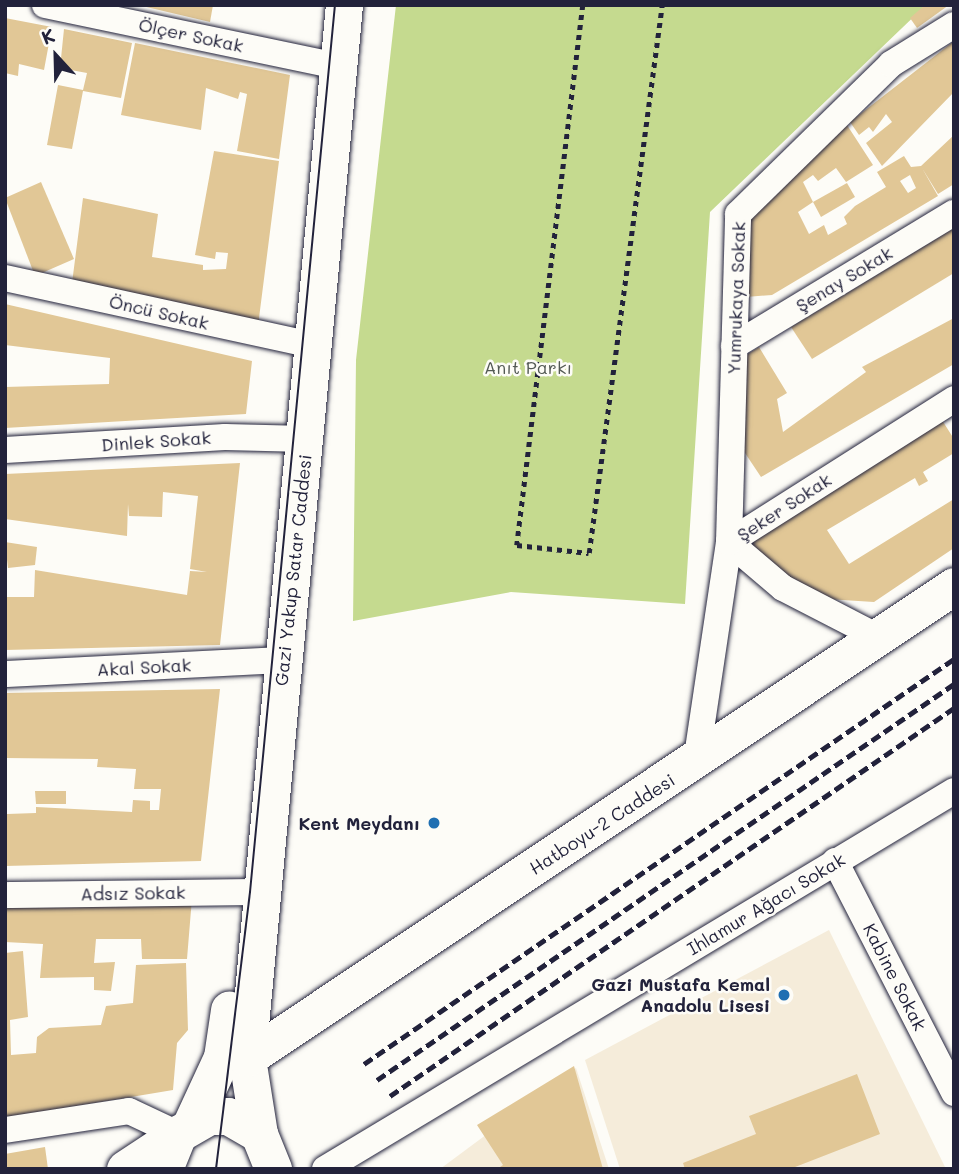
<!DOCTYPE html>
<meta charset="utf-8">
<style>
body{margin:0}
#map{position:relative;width:959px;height:1174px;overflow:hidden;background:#fdfcf7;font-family:Mali,sans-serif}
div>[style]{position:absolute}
.built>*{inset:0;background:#f5ecda}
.green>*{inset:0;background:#c5da8f}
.building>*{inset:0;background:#e1c796}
.path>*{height:4.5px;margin-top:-2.25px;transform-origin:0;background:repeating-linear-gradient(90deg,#22223b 0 5px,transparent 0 10px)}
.roads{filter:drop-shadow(0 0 2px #22223b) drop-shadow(0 0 2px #22223b)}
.minor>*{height:26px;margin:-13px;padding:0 13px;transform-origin:13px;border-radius:13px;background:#fdfcf7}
.secondary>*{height:37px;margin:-18.5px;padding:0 18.5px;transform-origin:18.5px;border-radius:18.5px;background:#fdfcf7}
.tram>*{height:2px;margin:-1px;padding:0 1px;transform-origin:1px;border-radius:1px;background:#22223b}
.rail>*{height:5px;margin-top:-2.5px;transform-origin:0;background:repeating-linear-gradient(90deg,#22223b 0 10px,transparent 0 15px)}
.dots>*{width:19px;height:19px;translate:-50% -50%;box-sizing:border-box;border:4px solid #fdfcf7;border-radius:50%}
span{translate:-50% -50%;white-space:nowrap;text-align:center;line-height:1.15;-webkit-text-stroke:5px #fdfcf7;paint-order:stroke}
.street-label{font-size:18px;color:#22223b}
.park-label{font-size:18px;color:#535954}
.poi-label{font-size:18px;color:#22223b;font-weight:700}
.right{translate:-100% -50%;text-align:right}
.frame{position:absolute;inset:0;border:7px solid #22223b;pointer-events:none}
.north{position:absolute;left:21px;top:21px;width:70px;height:70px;-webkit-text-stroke:5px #fdfcf7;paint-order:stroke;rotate:338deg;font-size:19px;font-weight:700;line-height:28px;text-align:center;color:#22223b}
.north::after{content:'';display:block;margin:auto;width:24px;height:32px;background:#22223b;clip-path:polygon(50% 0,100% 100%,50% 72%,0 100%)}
</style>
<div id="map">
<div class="built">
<i style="clip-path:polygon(829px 930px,946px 1169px,620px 1169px,585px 1060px)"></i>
<i style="clip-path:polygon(576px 1068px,609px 1169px,440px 1169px)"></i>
</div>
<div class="green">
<i style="clip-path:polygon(396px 5px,926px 5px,710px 212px,685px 604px,511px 592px,353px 621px,356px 360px)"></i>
</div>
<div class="building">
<i style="clip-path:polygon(138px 5px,213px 5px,210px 22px)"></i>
<i style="clip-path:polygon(925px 5px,949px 5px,917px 28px,910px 18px)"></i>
<i style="clip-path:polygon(5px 18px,52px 27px,44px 70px,19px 64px,18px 76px,5px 73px)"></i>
<i style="clip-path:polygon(64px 29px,132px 43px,121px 98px,83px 91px,72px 149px,47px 145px,58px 85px,83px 90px,87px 73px,60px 68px)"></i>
<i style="clip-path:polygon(954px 41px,954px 92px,882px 166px,866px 143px,892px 122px,886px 114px,873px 132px,869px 127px,859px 135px,850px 122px)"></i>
<i style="clip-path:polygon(135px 43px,290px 75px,279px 159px,237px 151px,247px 94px,240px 92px,238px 99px,206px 88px,201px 130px,121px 115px)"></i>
<i style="clip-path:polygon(evenodd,847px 125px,873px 165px,846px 182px,836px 168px,818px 181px,813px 175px,803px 182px,813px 202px,798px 212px,809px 234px,824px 225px,828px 235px,847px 224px,844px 217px,855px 206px,886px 187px,877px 172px,904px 156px,911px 167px,921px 166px,954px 135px,954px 184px,938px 194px,922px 168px,938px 196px,772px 295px,746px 297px,749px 212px,847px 125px,910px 175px,916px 188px,908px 193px,900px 181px,910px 175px)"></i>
<i style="clip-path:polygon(214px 151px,279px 161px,258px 326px,72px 283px,83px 198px,158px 214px,152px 257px,203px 265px,203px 270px,226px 269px,228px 253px,216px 252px,215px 259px,195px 255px)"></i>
<i style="clip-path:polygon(41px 182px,74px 259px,35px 276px,5px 198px)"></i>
<i style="clip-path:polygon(847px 183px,855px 197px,821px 217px,813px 202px)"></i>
<i style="clip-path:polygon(954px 228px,954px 273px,812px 359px,791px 327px)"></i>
<i style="clip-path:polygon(5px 304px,252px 361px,246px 414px,5px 428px,5px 387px,109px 384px,110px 358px,5px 345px)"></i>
<i style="clip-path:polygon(954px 318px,954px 364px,761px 477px,743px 450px,735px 362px,759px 347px,787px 393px,777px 399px,783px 432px,866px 372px,862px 367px)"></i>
<i style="clip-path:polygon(940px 417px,954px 439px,954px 453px,923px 472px,928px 481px,919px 486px,915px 478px,827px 530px,849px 564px,954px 499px,954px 548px,874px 602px,811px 598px,766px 567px,747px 536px)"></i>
<i style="clip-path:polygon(240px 463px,220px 645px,5px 650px,5px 597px,34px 597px,35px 570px,187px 595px,190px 571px,207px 572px,190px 569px,198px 496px,163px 492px,162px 517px,129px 516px,128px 504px,127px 536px,5px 519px,5px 474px)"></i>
<i style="clip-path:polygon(5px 542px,37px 547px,35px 565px,8px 568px)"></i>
<i style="clip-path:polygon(220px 689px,201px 861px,5px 866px,7px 814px,36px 813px,36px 807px,132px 812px,133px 800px,150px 801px,150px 810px,159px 810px,161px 789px,134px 789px,136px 769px,97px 767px,98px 759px,5px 758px,5px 693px)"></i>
<i style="clip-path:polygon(35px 791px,66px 791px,66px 804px,36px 804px)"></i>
<i style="clip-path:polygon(192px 898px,187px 959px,142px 959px,141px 939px,96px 939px,94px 963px,115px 962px,111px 991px,94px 990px,94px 977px,40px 978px,43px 944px,5px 942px,5px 902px)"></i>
<i style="clip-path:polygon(23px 951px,28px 1017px,10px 1020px,11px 1055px,36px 1053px,37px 1037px,49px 1028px,101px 1025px,106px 1006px,133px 1003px,136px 965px,186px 963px,188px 1030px,177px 1043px,173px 1090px,5px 1118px,5px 953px)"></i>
<i style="clip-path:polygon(574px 1066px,603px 1169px,497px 1169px,503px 1165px,477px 1125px)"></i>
<i style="clip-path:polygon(857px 1074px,880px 1134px,790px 1169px,685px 1169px,683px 1163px,756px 1134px,749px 1116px)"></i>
<i style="clip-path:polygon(45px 1147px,48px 1169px,5px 1169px,5px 1154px)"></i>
</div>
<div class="path">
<i style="left:583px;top:5px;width:544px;rotate:96.97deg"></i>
<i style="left:517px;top:545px;width:72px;rotate:6.3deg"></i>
<i style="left:589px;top:553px;width:553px;rotate:-82.41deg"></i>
</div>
<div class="roads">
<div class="minor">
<i style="left:45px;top:5px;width:299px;rotate:11.8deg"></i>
<i style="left:5px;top:278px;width:315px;rotate:12.3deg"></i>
<i style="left:734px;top:346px;width:257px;rotate:-31.2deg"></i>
<i style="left:5px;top:450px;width:220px;rotate:-3.4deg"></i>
<i style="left:225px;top:437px;width:81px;rotate:1.4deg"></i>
<i style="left:878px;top:637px;width:107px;rotate:-152.7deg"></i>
<i style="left:783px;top:588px;width:71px;rotate:-139.6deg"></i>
<i style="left:729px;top:542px;width:267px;rotate:-32.4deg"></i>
<i style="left:5px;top:674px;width:279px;rotate:-2.9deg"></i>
<i style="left:696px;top:763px;width:223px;rotate:-81.5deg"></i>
<i style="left:729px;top:542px;width:328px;rotate:-88.4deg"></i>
<i style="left:738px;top:214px;width:214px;rotate:-44.4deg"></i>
<i style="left:891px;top:64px;width:74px;rotate:-31.8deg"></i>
<i style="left:835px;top:861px;width:261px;rotate:62.8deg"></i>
<i style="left:5px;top:895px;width:256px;rotate:-0.7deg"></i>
<i style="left:5px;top:1130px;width:125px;rotate:-8.7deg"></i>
<i style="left:129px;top:1111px;width:54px;rotate:25.1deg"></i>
<i style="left:325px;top:1169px;width:734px;rotate:-31deg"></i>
</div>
<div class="secondary">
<i style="left:247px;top:1058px;width:850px;rotate:-33.73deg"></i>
<i style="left:192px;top:1122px;width:72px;rotate:-65.2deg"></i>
<i style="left:222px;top:1057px;width:48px;rotate:-81.5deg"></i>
<i style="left:259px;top:1134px;width:77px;rotate:-99deg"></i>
<i style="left:247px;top:1058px;width:1057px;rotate:-84.74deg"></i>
<i style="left:125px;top:1169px;width:64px;rotate:-33.4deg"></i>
<i style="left:164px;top:1169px;width:38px;rotate:-68deg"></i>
<i style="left:178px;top:1134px;width:36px;rotate:-30deg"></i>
<i style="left:209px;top:1116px;width:19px"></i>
<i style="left:228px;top:1116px;width:36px;rotate:30deg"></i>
<i style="left:259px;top:1134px;width:38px;rotate:68deg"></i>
</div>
</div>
<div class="tram">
<i style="left:216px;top:1169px;width:279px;rotate:-83deg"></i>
<i style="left:250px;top:892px;width:891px;rotate:-84.53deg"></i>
</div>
<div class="rail">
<i style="left:364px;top:1064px;width:716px;rotate:-34.47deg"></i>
<i style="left:377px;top:1080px;width:700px;rotate:-34.46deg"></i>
<i style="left:390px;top:1096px;width:685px;rotate:-34.53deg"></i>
</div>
<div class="dots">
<i style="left:434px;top:823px;background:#1f6fb2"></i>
<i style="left:784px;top:995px;background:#1f6fb2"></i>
</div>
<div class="street-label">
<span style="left:191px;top:35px;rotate:12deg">Ölçer Sokak</span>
<span style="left:844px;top:279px;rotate:-31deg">Şenay Sokak</span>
<span style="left:736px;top:298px;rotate:-88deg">Yumrukaya Sokak</span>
<span style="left:159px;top:312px;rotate:13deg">Öncü Sokak</span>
<span style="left:156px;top:441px;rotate:-4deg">Dinlek Sokak</span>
<span style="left:784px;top:507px;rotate:-33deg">Şeker Sokak</span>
<span style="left:293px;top:570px;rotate:-84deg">Gazi Yakup Satar Caddesi</span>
<span style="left:144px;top:667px;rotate:-3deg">Akal Sokak</span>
<span style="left:602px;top:824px;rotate:-33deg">Hatboyu-2 Caddesi</span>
<span style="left:133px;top:893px;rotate:-1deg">Adsız Sokak</span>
<span style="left:766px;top:904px;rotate:-31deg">Ihlamur Ağacı Sokak</span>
<span style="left:895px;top:977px;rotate:63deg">Kabine Sokak</span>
</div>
<div class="park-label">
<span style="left:528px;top:367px">Anıt Parkı</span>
</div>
<div class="poi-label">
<span class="right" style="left:420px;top:823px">Kent Meydanı</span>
<span class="right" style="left:770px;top:995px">Gazi Mustafa Kemal<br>Anadolu Lisesi</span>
</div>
<div class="frame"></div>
<div class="north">K</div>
</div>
